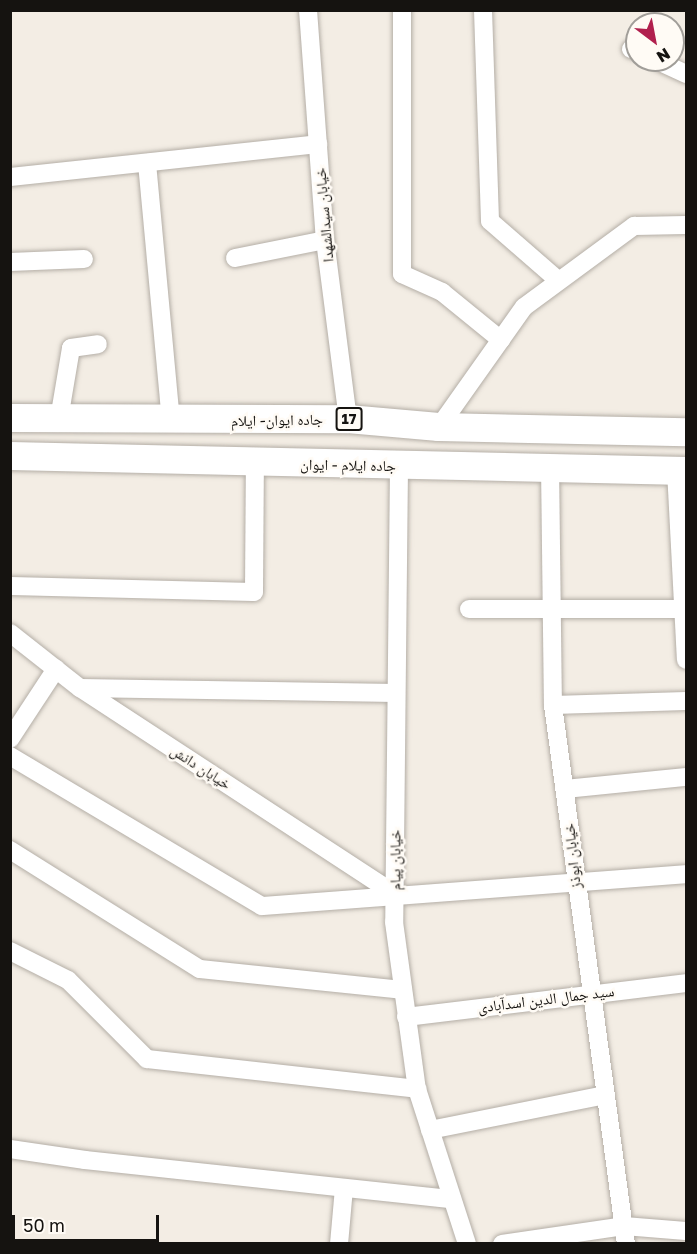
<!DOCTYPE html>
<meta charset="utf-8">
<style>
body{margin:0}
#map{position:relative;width:697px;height:1254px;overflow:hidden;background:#f3ede4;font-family:"Golos Text","Noto Naskh Arabic",sans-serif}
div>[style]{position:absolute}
.roads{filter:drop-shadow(0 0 2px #b4aea6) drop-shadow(0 0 2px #b4aea6)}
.minor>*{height:18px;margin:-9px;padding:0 9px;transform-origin:9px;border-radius:9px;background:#fff}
.trunk>*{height:28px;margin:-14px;padding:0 14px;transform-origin:14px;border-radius:14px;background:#fff}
span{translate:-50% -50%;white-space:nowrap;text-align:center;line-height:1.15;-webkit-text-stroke:5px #fffbf5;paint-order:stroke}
.shield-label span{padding:2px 4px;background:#fffbf5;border:2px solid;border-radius:4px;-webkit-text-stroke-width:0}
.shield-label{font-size:14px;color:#151310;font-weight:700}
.street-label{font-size:15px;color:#151310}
.frame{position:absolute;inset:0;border:12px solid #151310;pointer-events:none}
.north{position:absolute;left:625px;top:12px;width:60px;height:60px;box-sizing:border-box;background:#fffbf5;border:2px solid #a19e99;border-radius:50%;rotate:148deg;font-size:16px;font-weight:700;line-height:24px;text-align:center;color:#151310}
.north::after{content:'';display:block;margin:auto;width:21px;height:27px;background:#b1204e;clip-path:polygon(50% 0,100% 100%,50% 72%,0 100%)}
.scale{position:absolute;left:12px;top:1215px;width:147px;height:27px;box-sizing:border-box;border:3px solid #151310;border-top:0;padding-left:8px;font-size:18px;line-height:21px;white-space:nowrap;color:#151310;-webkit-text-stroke:4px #fffbf5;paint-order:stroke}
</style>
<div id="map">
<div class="roads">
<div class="minor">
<i style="left:308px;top:10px;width:231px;rotate:85.8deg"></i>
<i style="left:325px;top:240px;width:180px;rotate:82.7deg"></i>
<i style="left:402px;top:10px;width:264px;rotate:90deg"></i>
<i style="left:402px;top:274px;width:44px;rotate:24.2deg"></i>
<i style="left:442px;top:292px;width:76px;rotate:39.1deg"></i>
<i style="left:483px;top:10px;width:211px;rotate:88.1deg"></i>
<i style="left:490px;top:221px;width:91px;rotate:41deg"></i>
<i style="left:631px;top:49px;width:6px;rotate:18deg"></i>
<i style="left:656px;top:60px;width:33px;rotate:25deg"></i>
<i style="left:147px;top:163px;width:259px;rotate:84.7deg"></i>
<i style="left:10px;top:177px;width:310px;rotate:-6.1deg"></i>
<i style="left:235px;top:258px;width:92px;rotate:-11.3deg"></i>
<i style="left:10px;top:262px;width:74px;rotate:-2.3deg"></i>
<i style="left:59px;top:419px;width:72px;rotate:-80.4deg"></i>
<i style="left:71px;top:348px;width:27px;rotate:-8deg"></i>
<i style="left:439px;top:427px;width:147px;rotate:-54.7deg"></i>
<i style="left:524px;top:307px;width:137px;rotate:-36.4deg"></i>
<i style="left:634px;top:226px;width:52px;rotate:-1.1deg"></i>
<i style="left:550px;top:465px;width:240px;rotate:89.3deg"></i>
<i style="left:553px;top:705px;width:544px;rotate:82.29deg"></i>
<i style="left:399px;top:467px;width:455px;rotate:90.6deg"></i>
<i style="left:394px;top:922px;width:169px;rotate:82.2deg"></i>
<i style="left:417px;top:1089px;width:163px;rotate:72.1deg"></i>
<i style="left:676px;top:470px;width:190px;rotate:87deg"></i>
<i style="left:10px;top:586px;width:244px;rotate:1.4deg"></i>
<i style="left:254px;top:592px;width:129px;rotate:-89.6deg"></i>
<i style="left:469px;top:609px;width:217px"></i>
<i style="left:10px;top:633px;width:89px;rotate:38.2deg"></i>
<i style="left:80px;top:688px;width:376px;rotate:33.2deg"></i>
<i style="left:80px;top:688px;width:316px;rotate:0.9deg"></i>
<i style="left:553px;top:705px;width:133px;rotate:-1.7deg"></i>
<i style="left:10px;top:739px;width:84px;rotate:-56.7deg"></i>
<i style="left:10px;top:756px;width:293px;rotate:30.8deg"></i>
<i style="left:262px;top:906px;width:425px;rotate:-4.3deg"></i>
<i style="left:565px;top:789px;width:122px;rotate:-5.7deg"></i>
<i style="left:10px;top:850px;width:224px;rotate:32.1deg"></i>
<i style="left:200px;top:969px;width:203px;rotate:5.9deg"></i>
<i style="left:10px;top:951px;width:65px;rotate:26.6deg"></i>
<i style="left:68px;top:980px;width:112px;rotate:45deg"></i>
<i style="left:147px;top:1059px;width:272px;rotate:6.3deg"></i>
<i style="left:406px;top:1017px;width:282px;rotate:-6.9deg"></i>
<i style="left:430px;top:1130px;width:178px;rotate:-11.3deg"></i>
<i style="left:10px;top:1149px;width:76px;rotate:8.3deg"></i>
<i style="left:85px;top:1160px;width:369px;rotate:6.1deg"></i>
<i style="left:339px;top:1244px;width:56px;rotate:-84.9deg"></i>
<i style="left:502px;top:1244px;width:123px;rotate:-8.4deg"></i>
<i style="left:624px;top:1226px;width:62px;rotate:4.6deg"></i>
</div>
<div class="trunk">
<i style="left:10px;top:418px;width:338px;rotate:0.2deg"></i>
<i style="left:348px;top:419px;width:91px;rotate:5deg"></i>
<i style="left:439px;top:427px;width:247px;rotate:1.2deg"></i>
<i style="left:10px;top:456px;width:676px;rotate:1.27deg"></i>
</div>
</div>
<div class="shield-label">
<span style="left:349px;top:419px">17</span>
</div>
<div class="street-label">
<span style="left:324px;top:215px;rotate:-95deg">خیابان سیدالشهدا</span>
<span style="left:277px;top:420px;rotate:-1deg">جاده ایوان- ایلام</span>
<span style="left:348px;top:465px;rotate:1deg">جاده ایلام - ایوان</span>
<span style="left:201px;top:767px;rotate:33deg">خیابان دانش</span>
<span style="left:572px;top:856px;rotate:-96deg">خیابان ابوذز</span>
<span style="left:395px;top:860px;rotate:-90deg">خیابان پیام</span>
<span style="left:546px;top:999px;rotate:-7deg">سید جمال الدین اسدآبادی</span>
</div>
<div class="frame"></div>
<div class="north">N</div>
<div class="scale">50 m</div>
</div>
